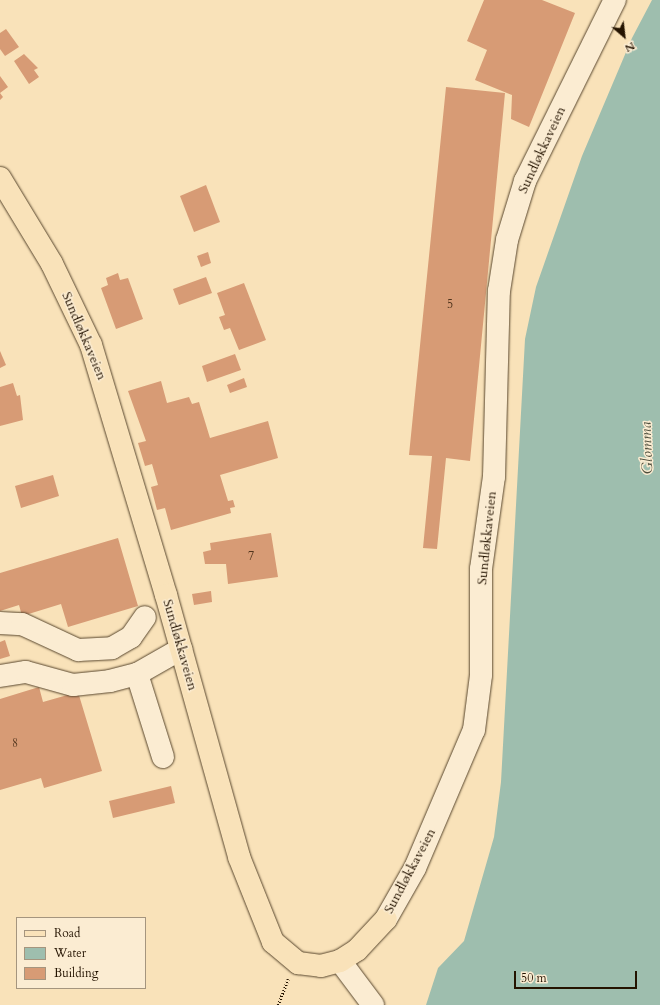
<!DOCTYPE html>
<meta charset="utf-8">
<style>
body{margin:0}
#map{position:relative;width:660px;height:1005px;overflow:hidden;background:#f9e2b9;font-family:Cardo,serif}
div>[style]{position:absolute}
.water>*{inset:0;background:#9ebeae}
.building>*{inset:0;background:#d79b75}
.path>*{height:2.5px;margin-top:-1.25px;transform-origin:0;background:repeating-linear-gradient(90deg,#241300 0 1px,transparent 0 3px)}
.roads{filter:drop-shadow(0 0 1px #59472e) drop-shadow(0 0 1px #59472e)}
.minor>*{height:22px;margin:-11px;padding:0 11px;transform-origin:11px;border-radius:11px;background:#fbecd2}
.major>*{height:22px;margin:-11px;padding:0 11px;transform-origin:11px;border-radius:11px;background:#f9e2b9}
span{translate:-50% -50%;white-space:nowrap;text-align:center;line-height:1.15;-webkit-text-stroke:3px #fbecd2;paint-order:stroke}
.number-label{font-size:12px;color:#51351d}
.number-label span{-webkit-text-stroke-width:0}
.street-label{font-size:14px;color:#241300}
.water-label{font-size:15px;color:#4f4f3d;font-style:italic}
.legend{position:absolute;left:16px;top:917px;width:130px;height:72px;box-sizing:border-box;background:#fbecd2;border:1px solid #a5957e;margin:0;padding:5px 7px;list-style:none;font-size:12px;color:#241300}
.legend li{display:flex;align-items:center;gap:8px;height:20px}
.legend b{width:20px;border:1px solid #a5957e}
.north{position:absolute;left:604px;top:16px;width:40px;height:40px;-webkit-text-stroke:3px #fbecd2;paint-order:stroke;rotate:152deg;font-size:11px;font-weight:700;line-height:16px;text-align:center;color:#241300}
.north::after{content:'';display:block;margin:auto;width:14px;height:18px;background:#241300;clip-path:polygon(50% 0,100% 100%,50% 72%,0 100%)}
.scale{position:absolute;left:514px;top:971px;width:123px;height:18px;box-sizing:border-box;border:2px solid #241300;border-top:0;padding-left:5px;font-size:12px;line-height:14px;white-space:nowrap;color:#241300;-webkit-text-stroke:3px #fbecd2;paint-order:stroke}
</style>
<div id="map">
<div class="water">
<i style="clip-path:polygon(652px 0,660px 0,660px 1005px,426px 1005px,438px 968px,464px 941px,494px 837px,501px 782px,525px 339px,536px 287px,582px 156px,632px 38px)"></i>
</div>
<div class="building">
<i style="clip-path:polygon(484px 0,542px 0,575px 13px,529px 127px,511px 119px,512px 95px,475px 80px,487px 50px,467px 41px)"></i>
<i style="clip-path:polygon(6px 29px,19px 47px,5px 56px,0 49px,0 33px)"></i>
<i style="clip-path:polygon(24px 54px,38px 68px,34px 70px,39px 77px,29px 84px,14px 61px)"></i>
<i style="clip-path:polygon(0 76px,8px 87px,0 93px,3px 97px,0 100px)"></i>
<i style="clip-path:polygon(446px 87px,505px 93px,470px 461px,446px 458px,437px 549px,423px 548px,432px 456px,409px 455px)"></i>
<i style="clip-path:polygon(206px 185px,220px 222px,194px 232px,180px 196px)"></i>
<i style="clip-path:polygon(208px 252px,211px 263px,201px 267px,197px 256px)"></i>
<i style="clip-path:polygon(118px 273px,120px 280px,128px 278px,143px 319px,116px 329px,101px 288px,108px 285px,106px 278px)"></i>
<i style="clip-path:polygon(206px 277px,212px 293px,179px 305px,173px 289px)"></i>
<i style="clip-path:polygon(244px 283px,266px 340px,239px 350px,230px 328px,224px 330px,219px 317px,225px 315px,217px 293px)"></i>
<i style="clip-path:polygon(0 351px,6px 365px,0 368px)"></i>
<i style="clip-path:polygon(235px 354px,241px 370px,207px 382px,202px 366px)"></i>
<i style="clip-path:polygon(244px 378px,247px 387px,230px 393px,227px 385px)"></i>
<i style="clip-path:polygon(161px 381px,167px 403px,189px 397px,192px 404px,199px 402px,210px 438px,268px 421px,278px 458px,220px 475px,228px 501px,233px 500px,235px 507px,230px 508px,231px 513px,171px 530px,165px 508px,157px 510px,151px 487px,158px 485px,152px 464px,145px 466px,138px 443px,146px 441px,128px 391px)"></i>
<i style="clip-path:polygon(13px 383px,17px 396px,20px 395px,23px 420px,0 426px,0 387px)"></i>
<i style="clip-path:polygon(53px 475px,59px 496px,21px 508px,15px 486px)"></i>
<i style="clip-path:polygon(271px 533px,278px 577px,228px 584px,226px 564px,205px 564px,203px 552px,211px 550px,210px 543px)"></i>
<i style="clip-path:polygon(118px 538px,138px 606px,68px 627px,61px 604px,22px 616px,19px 605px,0 611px,0 573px)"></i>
<i style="clip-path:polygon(211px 591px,212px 602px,194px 605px,192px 594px)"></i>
<i style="clip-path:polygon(5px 640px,10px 656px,0 659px,0 642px)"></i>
<i style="clip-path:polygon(39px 687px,43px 702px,78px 692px,102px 771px,44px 788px,41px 778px,0 790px,0 699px)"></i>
<i style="clip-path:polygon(171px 786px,175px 803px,113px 818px,109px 801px)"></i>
</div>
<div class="path">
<i style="left:278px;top:1005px;width:28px;rotate:-69deg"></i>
</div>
<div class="roads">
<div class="minor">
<i style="left:0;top:623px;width:22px;rotate:3deg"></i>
<i style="left:22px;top:624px;width:62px;rotate:24.9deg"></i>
<i style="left:78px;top:650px;width:34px;rotate:-3deg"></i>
<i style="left:112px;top:648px;width:22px;rotate:-30deg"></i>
<i style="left:131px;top:637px;width:24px;rotate:-55deg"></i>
<i style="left:137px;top:674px;width:87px;rotate:72.6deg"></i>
<i style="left:0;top:676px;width:26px;rotate:-9deg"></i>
<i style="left:26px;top:672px;width:49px;rotate:15.5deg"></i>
<i style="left:73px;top:685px;width:37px;rotate:-6deg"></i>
<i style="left:110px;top:681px;width:28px;rotate:-15deg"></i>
<i style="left:137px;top:674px;width:51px;rotate:-29.6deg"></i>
<i style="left:386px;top:919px;width:59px;rotate:-60.4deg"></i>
<i style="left:415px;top:868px;width:150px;rotate:-66.9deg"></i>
<i style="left:474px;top:730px;width:55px;rotate:-82.7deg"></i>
<i style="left:481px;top:675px;width:106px;rotate:-90deg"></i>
<i style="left:481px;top:569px;width:93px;rotate:-82deg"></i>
<i style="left:494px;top:477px;width:186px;rotate:-88.5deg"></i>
<i style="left:499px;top:291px;width:52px;rotate:-81.1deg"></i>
<i style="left:507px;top:240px;width:62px;rotate:-73deg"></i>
<i style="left:525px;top:181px;width:202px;rotate:-63.6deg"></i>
<i style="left:340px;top:961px;width:55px;rotate:53.1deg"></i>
</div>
<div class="major">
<i style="left:0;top:178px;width:100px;rotate:58.8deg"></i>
<i style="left:52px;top:264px;width:90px;rotate:64.3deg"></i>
<i style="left:91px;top:345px;width:261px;rotate:73.3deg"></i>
<i style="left:166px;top:595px;width:272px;rotate:74.4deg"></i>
<i style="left:239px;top:857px;width:92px;rotate:68.2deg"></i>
<i style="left:273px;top:942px;width:33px;rotate:40deg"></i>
<i style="left:298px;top:963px;width:23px;rotate:7deg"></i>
<i style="left:321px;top:966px;width:20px;rotate:-15deg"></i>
<i style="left:340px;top:961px;width:20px;rotate:-33deg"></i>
<i style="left:357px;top:950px;width:42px;rotate:-46.9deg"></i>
</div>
</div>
<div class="number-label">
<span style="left:450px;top:305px">5</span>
<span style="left:251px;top:557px">7</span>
<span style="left:15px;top:744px">8</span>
</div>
<div class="street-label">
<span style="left:542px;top:150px;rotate:-65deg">Sundløkkaveien</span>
<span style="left:84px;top:336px;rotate:67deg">Sundløkkaveien</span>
<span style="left:487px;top:538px;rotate:-84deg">Sundløkkaveien</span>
<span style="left:180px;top:645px;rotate:74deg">Sundløkkaveien</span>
<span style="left:410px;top:871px;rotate:-62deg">Sundløkkaveien</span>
</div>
<div class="water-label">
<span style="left:647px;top:448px;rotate:-92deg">Glomma</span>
</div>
<ul class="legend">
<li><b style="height:5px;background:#f9e2b9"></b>Road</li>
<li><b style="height:11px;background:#9ebeae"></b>Water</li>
<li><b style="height:11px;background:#d79b75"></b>Building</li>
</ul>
<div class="north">N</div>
<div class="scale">50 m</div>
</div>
